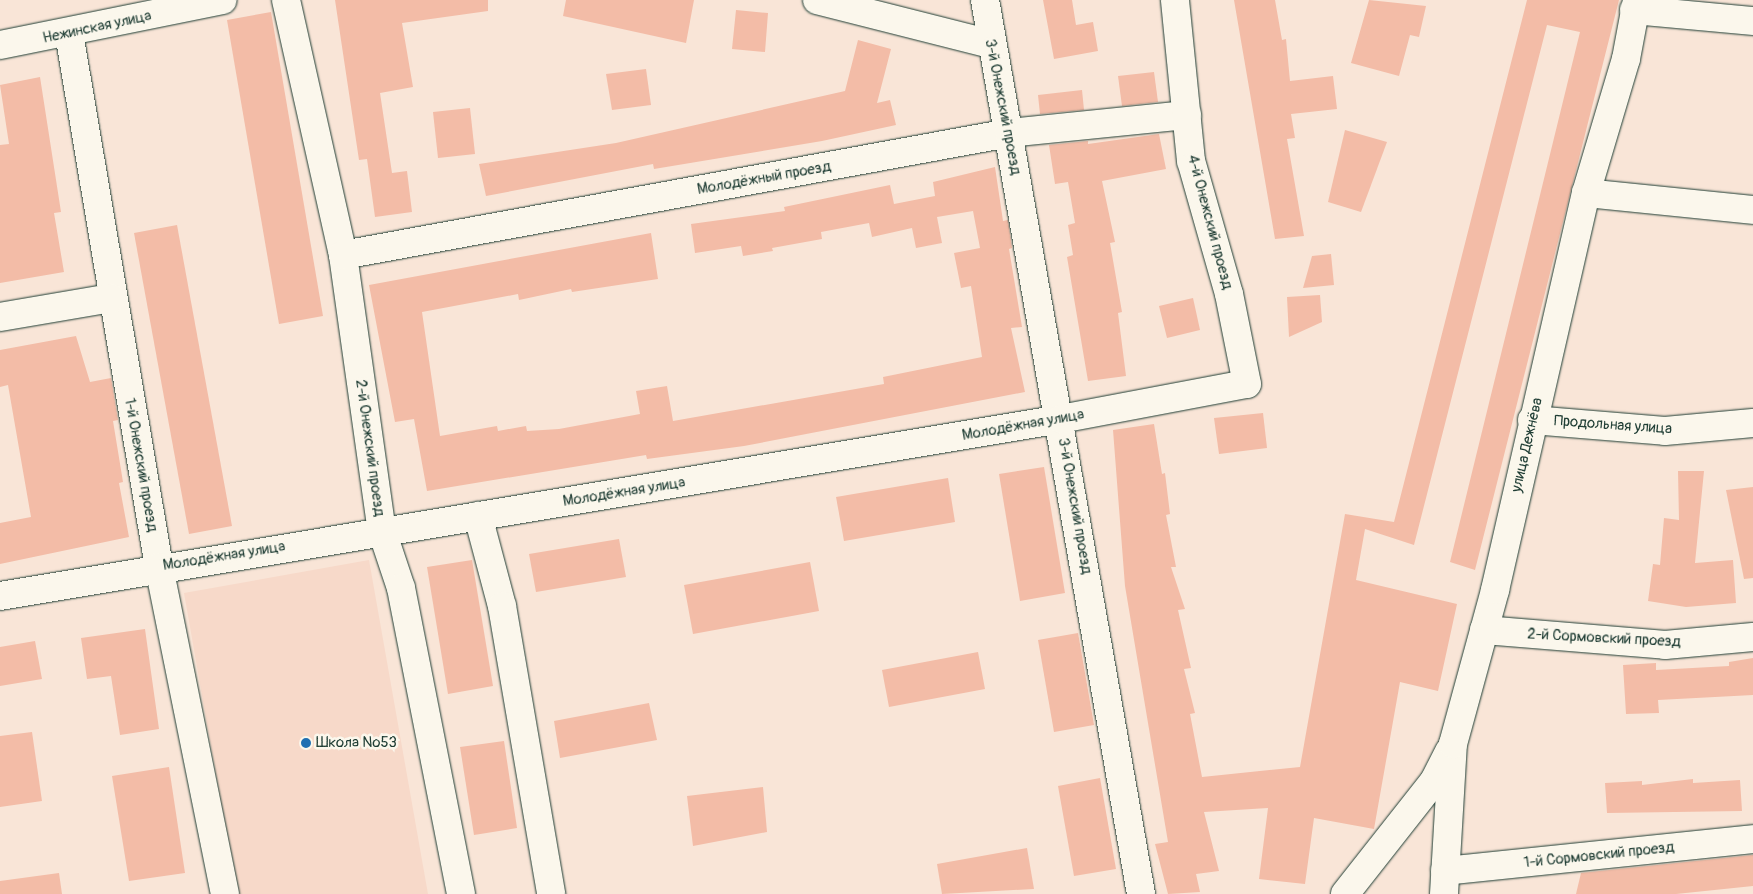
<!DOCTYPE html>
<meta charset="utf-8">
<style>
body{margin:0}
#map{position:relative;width:1753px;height:894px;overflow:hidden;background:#f9e5d7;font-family:Pangolin,sans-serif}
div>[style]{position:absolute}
.built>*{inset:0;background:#f7d9c9}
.building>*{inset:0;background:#f3bca7}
.roads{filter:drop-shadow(0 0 1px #1f3d34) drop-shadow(0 0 1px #1f3d34)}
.minor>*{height:28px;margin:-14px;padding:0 14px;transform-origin:14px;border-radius:14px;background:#fbf7ec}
.dots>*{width:14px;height:14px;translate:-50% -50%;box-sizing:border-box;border:2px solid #fbf7ec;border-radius:50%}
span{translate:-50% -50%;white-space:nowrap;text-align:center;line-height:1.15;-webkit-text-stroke:5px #fbf7ec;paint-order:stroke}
.street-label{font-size:15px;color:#1f3d34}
.poi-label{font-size:15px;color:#1f3d34}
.left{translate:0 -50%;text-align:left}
</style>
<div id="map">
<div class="built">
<i style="clip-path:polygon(369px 560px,428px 894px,237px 894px,184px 593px)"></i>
</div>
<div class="building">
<i style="clip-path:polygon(335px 0,488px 0,488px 11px,402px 23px,413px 87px,380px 93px,392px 173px,407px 171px,412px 212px,375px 217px,367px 159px,359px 160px)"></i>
<i style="clip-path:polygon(566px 0,694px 0,686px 43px,563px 16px)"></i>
<i style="clip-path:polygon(1043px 0,1072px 0,1076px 25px,1093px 22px,1098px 51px,1054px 59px)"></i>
<i style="clip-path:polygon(1234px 0,1275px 0,1282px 40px,1286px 39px,1290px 81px,1333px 76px,1337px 109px,1291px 114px,1295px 138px,1287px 139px,1304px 236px,1275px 239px)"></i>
<i style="clip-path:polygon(1369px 0,1426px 6px,1419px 37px,1410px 35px,1399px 76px,1351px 63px)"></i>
<i style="clip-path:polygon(1527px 0,1619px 0,1475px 570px,1450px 562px,1580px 32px,1547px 25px,1414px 545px,1365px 529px,1356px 580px,1457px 604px,1438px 691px,1400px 682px,1374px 829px,1314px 818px,1305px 884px,1259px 879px,1268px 808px,1204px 812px,1219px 871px,1196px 874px,1200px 892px,1168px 894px,1155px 844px,1168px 842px,1125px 586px,1113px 430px,1154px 424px,1162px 474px,1165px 473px,1170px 514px,1166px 515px,1176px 567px,1171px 567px,1185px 609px,1178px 610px,1191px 668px,1184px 669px,1195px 713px,1190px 714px,1202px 777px,1300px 767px,1345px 514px,1394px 522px)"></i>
<i style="clip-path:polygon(736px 10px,768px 13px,765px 52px,732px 49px)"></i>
<i style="clip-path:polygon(271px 12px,323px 316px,279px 324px,227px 20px)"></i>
<i style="clip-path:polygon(858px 40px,891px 49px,877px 103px,890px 100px,896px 125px,822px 141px,654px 169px,653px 164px,486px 196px,479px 164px,616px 143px,845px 91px)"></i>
<i style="clip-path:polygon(646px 69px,651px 105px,612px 110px,606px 74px)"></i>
<i style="clip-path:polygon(1154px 72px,1158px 102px,1122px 106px,1118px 76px)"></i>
<i style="clip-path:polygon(40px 77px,61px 212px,54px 213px,64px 272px,0 283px,0 145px,9px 144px,0 85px)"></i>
<i style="clip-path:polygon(1082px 90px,1084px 110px,1040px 114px,1038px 95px)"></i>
<i style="clip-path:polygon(470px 108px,475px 154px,438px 158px,433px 112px)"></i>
<i style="clip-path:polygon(1345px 130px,1387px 142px,1361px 212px,1328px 202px)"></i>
<i style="clip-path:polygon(1159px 134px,1166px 169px,1102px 181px,1115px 242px,1110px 243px,1122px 312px,1118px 313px,1126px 376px,1088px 381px,1067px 257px,1073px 255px,1068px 225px,1075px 223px,1068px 182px,1055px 184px,1049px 145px,1088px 141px,1088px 144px)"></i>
<i style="clip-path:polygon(995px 167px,1003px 221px,1008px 220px,1012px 248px,1009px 249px,1022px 327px,1011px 328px,1025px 392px,744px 446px,647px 459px,646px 455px,427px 491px,414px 419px,395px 422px,369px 285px,651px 233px,658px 279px,572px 292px,571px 289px,519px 300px,518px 294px,422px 312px,440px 436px,497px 426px,498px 431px,526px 426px,527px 431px,559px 429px,640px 414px,636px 391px,667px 386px,673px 421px,884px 384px,883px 377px,982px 357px,971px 286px,961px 288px,954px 253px,980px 248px,973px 211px,937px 217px,942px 243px,916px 248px,912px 228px,872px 237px,869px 223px,821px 232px,822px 239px,772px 248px,773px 251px,743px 256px,741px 246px,695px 253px,691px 224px,785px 211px,784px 207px,890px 185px,894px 204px,935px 196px,933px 182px)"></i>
<i style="clip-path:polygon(177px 225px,232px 526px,189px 534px,134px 233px)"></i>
<i style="clip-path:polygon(1331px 254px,1334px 285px,1303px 288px,1312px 256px)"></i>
<i style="clip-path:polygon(1320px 295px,1322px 322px,1289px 337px,1287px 297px)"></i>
<i style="clip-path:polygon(1193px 298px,1200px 330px,1167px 338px,1159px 306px)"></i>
<i style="clip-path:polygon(76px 336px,90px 382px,111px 378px,118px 420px,113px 421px,123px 482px,119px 483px,129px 537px,0 564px,0 523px,31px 517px,8px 385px,0 387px,0 350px)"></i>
<i style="clip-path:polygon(1263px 413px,1267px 448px,1219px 454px,1214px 418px)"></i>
<i style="clip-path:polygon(1044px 467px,1065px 593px,1020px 601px,999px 474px)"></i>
<i style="clip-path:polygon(1678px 471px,1704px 471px,1695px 563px,1733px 560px,1736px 603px,1686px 607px,1648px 601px,1653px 564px,1660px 565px,1664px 518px,1679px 520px)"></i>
<i style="clip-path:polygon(948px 478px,955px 522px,844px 541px,836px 497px)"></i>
<i style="clip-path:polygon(1753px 487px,1753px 578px,1744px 579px,1726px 490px)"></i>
<i style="clip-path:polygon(619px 539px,626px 577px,536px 592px,529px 554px)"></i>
<i style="clip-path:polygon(472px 560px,493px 686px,448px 694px,427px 567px)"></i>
<i style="clip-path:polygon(810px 562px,819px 611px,693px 634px,684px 585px)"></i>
<i style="clip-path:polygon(145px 629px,159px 729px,120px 735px,111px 676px,87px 679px,81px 638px)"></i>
<i style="clip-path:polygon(1078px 633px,1094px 725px,1054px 732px,1038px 640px)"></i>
<i style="clip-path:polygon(35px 641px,42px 679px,0 686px,0 647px)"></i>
<i style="clip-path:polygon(978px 652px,985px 689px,889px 707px,882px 670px)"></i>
<i style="clip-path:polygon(1753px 658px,1753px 695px,1658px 700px,1659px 713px,1626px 714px,1623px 665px,1656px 663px,1656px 670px,1729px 666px,1729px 662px)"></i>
<i style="clip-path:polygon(649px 703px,657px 740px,560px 758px,554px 721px)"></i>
<i style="clip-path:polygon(32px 732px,42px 801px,0 807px,0 736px)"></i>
<i style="clip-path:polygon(504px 741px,517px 828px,474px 835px,460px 747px)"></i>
<i style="clip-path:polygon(169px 767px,185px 873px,129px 881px,112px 776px)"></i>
<i style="clip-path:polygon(1100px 778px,1116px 869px,1074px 876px,1058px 786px)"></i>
<i style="clip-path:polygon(1693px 779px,1693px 783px,1740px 780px,1742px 811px,1607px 813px,1605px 783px,1642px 781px,1642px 785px)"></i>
<i style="clip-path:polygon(763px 787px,767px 832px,693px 846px,687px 796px)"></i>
<i style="clip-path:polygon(1027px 848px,1034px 889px,942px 894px,937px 864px)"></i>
<i style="clip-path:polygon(1753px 855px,1753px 886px,1676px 894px,1576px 894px,1581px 873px)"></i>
<i style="clip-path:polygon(59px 873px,62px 894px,0 894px,0 881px)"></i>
</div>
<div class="roads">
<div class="minor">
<i style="left:286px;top:0;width:261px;rotate:77.4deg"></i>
<i style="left:343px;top:255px;width:279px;rotate:82deg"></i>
<i style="left:382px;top:531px;width:60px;rotate:71.6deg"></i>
<i style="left:401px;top:588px;width:312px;rotate:78.9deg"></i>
<i style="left:817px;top:0;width:179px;rotate:14.2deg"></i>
<i style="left:985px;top:0;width:908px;rotate:80.1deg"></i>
<i style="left:1634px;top:10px;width:120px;rotate:5.3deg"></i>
<i style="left:69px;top:33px;width:542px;rotate:80.43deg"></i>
<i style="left:159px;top:567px;width:334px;rotate:78.6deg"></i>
<i style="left:0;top:45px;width:227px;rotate:-11.4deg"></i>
<i style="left:1586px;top:193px;width:168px;rotate:5.8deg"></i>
<i style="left:343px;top:255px;width:677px;rotate:-10.38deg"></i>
<i style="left:1009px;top:133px;width:179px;rotate:-5.8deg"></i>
<i style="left:0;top:317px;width:113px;rotate:-9.7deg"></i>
<i style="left:1532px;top:420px;width:133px;rotate:4.7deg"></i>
<i style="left:1665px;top:431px;width:88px;rotate:-5.2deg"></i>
<i style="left:478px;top:516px;width:93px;rotate:75.1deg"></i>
<i style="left:502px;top:606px;width:292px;rotate:80.3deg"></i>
<i style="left:0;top:596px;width:1076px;rotate:-9.47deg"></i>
<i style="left:1061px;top:419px;width:189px;rotate:-10.7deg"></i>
<i style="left:1247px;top:384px;width:92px;rotate:-101.3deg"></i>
<i style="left:1229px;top:294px;width:138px;rotate:-105.9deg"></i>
<i style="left:1191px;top:161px;width:162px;rotate:-95.7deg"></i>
<i style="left:1484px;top:630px;width:182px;rotate:4.7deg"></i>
<i style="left:1665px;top:645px;width:88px;rotate:-5.2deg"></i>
<i style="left:1445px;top:871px;width:310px;rotate:-5.9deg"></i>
<i style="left:1345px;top:894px;width:144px;rotate:-51.8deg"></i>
<i style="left:1434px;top:781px;width:33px;rotate:-63deg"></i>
<i style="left:1444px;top:894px;width:150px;rotate:-86.6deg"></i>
<i style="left:1453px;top:744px;width:160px;rotate:-74.7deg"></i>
<i style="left:1495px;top:590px;width:407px;rotate:-77.1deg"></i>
<i style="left:1586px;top:193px;width:140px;rotate:-73.4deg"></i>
<i style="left:1626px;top:59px;width:60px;rotate:-79.4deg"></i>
</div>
</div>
<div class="dots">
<i style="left:306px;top:743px;background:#1f6fb2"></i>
</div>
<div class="street-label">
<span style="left:97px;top:27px;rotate:-12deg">Нежинская улица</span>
<span style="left:1003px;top:107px;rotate:79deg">3-й Онежский проезд</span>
<span style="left:764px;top:178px;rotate:-10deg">Молодёжный проезд</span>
<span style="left:1210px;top:222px;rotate:75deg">4-й Онежский проезд</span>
<span style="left:1023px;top:425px;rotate:-10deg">Молодёжная улица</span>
<span style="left:1613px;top:425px;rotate:4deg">Продольная улица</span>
<span style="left:1527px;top:445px;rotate:-77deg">улица Дежнёва</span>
<span style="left:370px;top:448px;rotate:82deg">2-й Онежский проезд</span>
<span style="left:141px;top:465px;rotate:80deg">1-й Онежский проезд</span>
<span style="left:624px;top:492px;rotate:-9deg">Молодёжная улица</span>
<span style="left:1075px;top:506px;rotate:80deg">3-й Онежский проезд</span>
<span style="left:224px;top:556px;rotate:-9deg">Молодёжная улица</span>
<span style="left:1604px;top:638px;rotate:3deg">2-й Сормовский проезд</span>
<span style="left:1599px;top:855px;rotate:-6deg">1-й Сормовский проезд</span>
</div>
<div class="poi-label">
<span class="left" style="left:316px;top:743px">Школа №53</span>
</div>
</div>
